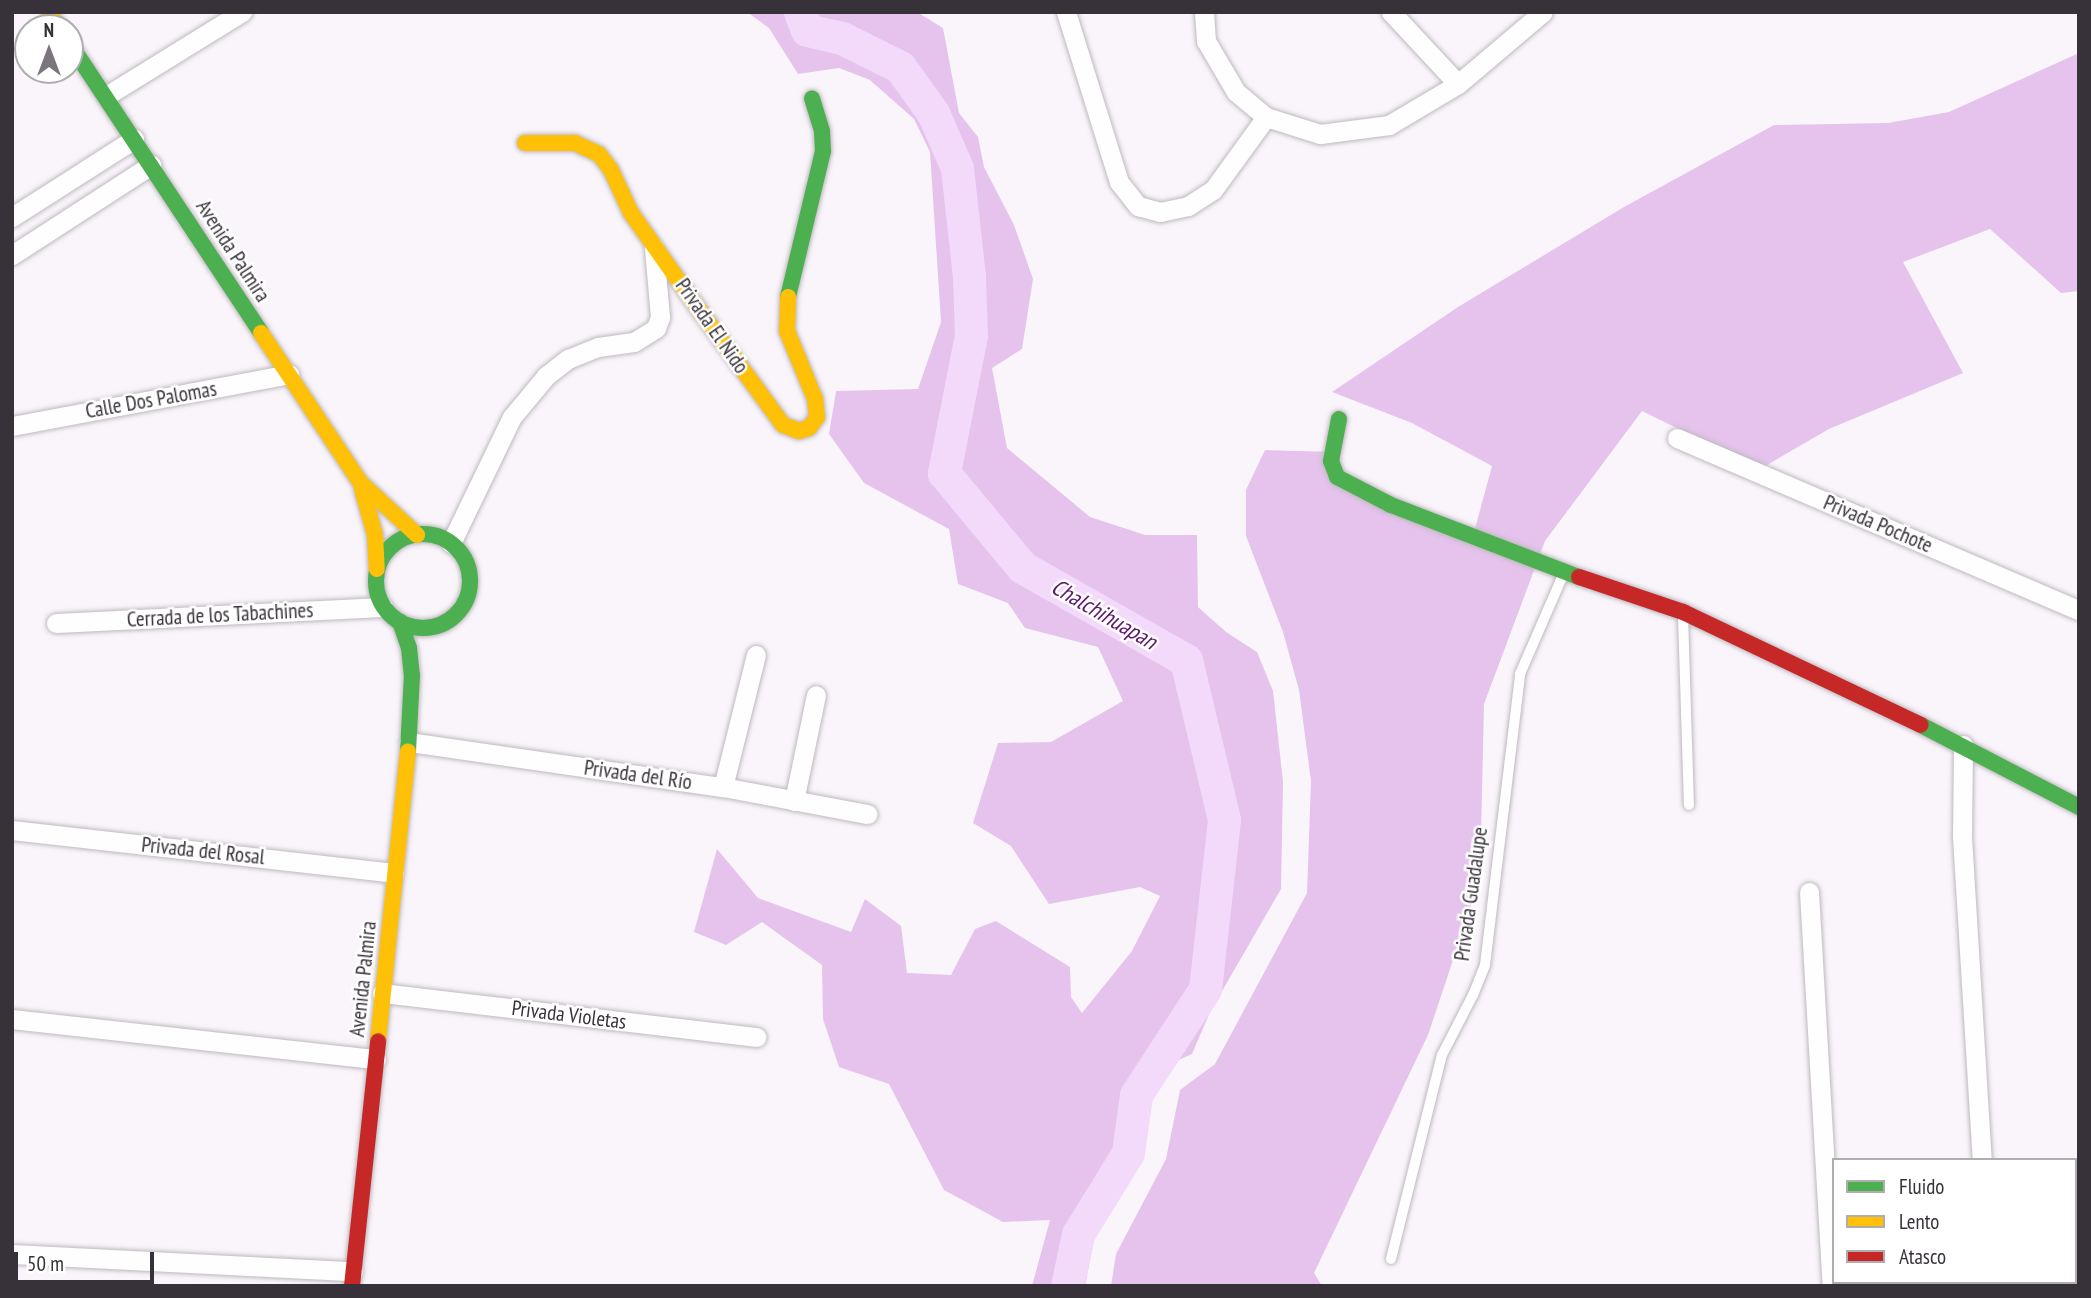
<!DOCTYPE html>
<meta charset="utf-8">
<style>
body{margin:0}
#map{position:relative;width:2091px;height:1298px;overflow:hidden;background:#faf5fb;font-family:"PT Sans Narrow",sans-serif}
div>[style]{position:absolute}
.forest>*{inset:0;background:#e5c3ec}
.river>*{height:33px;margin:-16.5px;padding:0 16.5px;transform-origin:16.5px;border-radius:16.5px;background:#f4dafa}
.roads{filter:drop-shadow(0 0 2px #beb9be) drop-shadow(0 0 2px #beb9be)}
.lane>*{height:10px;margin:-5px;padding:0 5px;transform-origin:5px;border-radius:5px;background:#fefefe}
.street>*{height:19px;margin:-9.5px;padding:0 9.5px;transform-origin:9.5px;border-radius:9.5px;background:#fefefe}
.fast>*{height:16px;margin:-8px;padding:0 8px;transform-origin:8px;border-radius:8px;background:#4caf50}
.fast>.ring{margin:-8px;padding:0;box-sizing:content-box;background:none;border:16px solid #4caf50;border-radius:50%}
.slow>*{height:16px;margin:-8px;padding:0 8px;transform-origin:8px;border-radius:8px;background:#ffc107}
.jam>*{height:16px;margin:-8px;padding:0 8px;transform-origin:8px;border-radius:8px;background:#c62828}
span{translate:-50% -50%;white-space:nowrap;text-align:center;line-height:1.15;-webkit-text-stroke:5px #fff;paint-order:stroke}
.street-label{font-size:21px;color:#373239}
.water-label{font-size:23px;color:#5e186c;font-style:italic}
.frame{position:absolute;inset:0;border:14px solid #373239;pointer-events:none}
.legend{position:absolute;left:1832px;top:1158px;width:245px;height:126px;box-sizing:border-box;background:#fff;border:2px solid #afadb0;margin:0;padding:9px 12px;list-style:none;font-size:21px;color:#373239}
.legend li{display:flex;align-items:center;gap:14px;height:35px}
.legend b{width:35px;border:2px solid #afadb0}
.north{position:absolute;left:14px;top:14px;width:70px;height:70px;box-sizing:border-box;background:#fff;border:2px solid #afadb0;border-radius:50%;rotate:0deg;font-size:19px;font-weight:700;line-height:28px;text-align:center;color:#373239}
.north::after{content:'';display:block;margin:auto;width:24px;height:32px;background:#7b767d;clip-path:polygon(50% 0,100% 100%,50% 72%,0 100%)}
.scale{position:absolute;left:14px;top:1252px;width:140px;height:32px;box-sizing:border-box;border:4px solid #373239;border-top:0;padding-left:9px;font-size:21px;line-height:24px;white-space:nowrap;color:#373239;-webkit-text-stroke:5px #fff;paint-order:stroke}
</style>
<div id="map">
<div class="forest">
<i style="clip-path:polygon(747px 12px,917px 12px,943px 28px,959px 113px,978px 137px,984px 167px,1014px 225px,1033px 279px,1022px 349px,992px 368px,1007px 448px,1090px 517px,1145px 535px,1197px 535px,1198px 607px,1226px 632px,1257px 652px,1273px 691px,1283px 782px,1281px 889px,1210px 1012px,1192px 1054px,1167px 1065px,1151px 1083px,1151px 1110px,1141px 1157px,1094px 1240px,1085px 1286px,1032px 1286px,1050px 1220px,1003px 1222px,944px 1190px,889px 1084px,839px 1067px,823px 1019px,822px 965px,762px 922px,726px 945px,694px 932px,717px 849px,758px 898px,851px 932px,865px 899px,901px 926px,907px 973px,951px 975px,975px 929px,996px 921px,1070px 967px,1071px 997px,1082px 1013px,1132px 951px,1160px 896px,1140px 887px,1049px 904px,1011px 846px,973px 823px,998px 743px,1051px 742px,1123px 701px,1098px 647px,1025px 628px,1008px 603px,958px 584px,949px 529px,864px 483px,829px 434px,836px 391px,918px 389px,941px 322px,930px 152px,914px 119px,870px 80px,839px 68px,798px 74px,769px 28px)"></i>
<i style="clip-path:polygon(2079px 53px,2079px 291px,2061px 293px,1990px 229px,1903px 262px,1963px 373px,1829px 429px,1760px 469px,1642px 411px,1545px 541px,1484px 704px,1480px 879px,1428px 1035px,1314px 1273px,1322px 1286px,1111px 1286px,1116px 1254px,1166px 1159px,1180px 1090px,1215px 1064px,1307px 893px,1311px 781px,1299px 690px,1283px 632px,1246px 536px,1246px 490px,1265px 450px,1336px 452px,1344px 488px,1473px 536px,1492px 466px,1412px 423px,1332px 392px,1458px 307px,1624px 207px,1774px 125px,1888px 123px,1949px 112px)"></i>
</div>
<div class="river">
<i style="left:800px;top:12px;width:19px;rotate:69deg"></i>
<i style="left:807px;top:30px;width:36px;rotate:13deg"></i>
<i style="left:842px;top:38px;width:65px;rotate:26.6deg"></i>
<i style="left:900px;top:67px;width:57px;rotate:54.3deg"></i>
<i style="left:933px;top:113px;width:60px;rotate:66.4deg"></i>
<i style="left:957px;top:168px;width:109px;rotate:83.7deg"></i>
<i style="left:969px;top:276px;width:59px;rotate:88.1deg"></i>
<i style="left:971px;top:335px;width:141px;rotate:101.1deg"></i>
<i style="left:944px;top:473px;width:122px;rotate:50.3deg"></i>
<i style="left:1022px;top:567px;width:189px;rotate:29.6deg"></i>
<i style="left:1186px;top:660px;width:164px;rotate:76.6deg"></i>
<i style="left:1224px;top:820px;width:170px;rotate:96.4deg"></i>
<i style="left:1205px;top:989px;width:126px;rotate:123.1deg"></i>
<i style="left:1136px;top:1095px;width:59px;rotate:97.9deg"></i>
<i style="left:1128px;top:1153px;width:95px;rotate:121.7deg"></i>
<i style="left:1078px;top:1234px;width:53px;rotate:101.9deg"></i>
</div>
<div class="roads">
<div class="lane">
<i style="left:1683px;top:616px;width:189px;rotate:88.2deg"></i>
<i style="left:1391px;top:1259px;width:210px;rotate:-76deg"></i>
<i style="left:1442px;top:1055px;width:68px;rotate:-62.7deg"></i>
<i style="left:1473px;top:995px;width:32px;rotate:-68deg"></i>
<i style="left:1485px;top:965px;width:293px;rotate:-83.1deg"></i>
<i style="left:1520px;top:674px;width:110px;rotate:-66.5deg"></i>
</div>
<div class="street">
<i style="left:1066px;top:12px;width:178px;rotate:72.7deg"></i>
<i style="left:1119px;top:182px;width:31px;rotate:52deg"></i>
<i style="left:1138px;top:206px;width:23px;rotate:15deg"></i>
<i style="left:1160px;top:212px;width:29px;rotate:-12deg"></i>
<i style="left:1188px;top:206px;width:30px;rotate:-33deg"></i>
<i style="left:1213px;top:190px;width:90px;rotate:-54deg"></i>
<i style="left:1204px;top:12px;width:29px;rotate:86deg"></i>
<i style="left:1206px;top:41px;width:59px;rotate:59.5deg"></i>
<i style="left:1236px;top:92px;width:39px;rotate:40deg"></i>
<i style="left:1266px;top:117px;width:57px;rotate:17.5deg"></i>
<i style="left:1320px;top:134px;width:70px;rotate:-7.4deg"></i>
<i style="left:1389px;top:125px;width:80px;rotate:-30.7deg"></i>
<i style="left:1458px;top:84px;width:111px;rotate:-40.3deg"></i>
<i style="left:1391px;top:12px;width:98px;rotate:47.1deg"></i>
<i style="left:106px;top:96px;width:160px;rotate:-31.7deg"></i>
<i style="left:12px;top:217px;width:145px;rotate:-32.6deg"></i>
<i style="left:12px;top:255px;width:166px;rotate:-32.9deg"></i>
<i style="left:12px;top:426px;width:282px;rotate:-10.6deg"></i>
<i style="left:1677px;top:438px;width:437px;rotate:23.2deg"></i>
<i style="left:451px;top:543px;width:140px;rotate:-64.2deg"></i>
<i style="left:512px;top:417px;width:53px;rotate:-50.3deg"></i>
<i style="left:546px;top:376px;width:28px;rotate:-38deg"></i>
<i style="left:568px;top:359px;width:32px;rotate:-22deg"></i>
<i style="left:598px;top:347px;width:36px;rotate:-8deg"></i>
<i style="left:634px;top:342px;width:26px;rotate:-32deg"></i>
<i style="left:656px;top:328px;width:12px;rotate:-70deg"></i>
<i style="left:660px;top:317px;width:69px;rotate:-95deg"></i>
<i style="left:56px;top:623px;width:327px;rotate:-2.8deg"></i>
<i style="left:409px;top:742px;width:317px;rotate:8.2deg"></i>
<i style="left:723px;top:787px;width:147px;rotate:10.6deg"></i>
<i style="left:1963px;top:745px;width:92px;rotate:90.6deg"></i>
<i style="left:1962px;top:837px;width:324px;rotate:86.5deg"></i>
<i style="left:723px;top:787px;width:136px;rotate:-76deg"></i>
<i style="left:794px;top:801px;width:108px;rotate:-78.3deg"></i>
<i style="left:12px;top:830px;width:384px;rotate:6.4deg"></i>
<i style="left:1809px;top:892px;width:395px;rotate:86.7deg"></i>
<i style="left:382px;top:993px;width:377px;rotate:6.7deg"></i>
<i style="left:12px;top:1019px;width:366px;rotate:6.3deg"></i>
<i style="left:12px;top:1254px;width:341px;rotate:2.9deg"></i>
<i style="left:1988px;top:1282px;width:4px;rotate:90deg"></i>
</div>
<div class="fast">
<i style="left:70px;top:44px;width:346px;rotate:56.5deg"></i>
<i style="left:788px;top:297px;width:150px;rotate:-76.5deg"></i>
<i style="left:823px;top:151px;width:20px;rotate:-93deg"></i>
<i style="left:822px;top:131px;width:34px;rotate:-107deg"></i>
<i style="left:1339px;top:419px;width:43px;rotate:100.8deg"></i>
<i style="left:1331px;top:461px;width:17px;rotate:69deg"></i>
<i style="left:1337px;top:477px;width:61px;rotate:27.4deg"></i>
<i style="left:1391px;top:505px;width:201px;rotate:21deg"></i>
<i class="ring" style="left:376px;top:534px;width:78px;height:78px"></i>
<i style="left:400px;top:622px;width:28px;rotate:71deg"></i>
<i style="left:409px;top:648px;width:27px;rotate:84deg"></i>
<i style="left:412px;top:675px;width:77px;rotate:93deg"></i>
<i style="left:1921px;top:725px;width:178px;rotate:27.4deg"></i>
</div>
<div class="slow">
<i style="left:49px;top:12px;width:19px;rotate:58deg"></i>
<i style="left:525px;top:143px;width:50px"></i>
<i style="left:575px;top:143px;width:26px;rotate:25deg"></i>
<i style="left:599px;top:154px;width:20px;rotate:53deg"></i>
<i style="left:611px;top:170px;width:47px;rotate:65.1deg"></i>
<i style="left:631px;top:213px;width:120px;rotate:54.9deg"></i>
<i style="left:700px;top:311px;width:141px;rotate:53.9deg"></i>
<i style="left:783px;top:425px;width:17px;rotate:21deg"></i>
<i style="left:799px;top:431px;width:10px;rotate:-17deg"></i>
<i style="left:809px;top:428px;width:14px;rotate:-54deg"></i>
<i style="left:817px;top:417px;width:18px;rotate:-96deg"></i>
<i style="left:815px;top:399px;width:74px;rotate:-112.4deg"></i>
<i style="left:787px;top:331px;width:34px;rotate:-88deg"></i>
<i style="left:261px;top:333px;width:179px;rotate:56.4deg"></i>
<i style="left:360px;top:482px;width:78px;rotate:42.9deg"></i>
<i style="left:362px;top:489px;width:48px;rotate:74.2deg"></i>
<i style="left:375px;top:535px;width:34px;rotate:87deg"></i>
<i style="left:378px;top:1041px;width:291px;rotate:-84.1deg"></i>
</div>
<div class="jam">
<i style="left:1579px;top:577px;width:110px;rotate:18.6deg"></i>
<i style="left:1683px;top:612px;width:263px;rotate:25.4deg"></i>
<i style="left:352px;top:1286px;width:246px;rotate:-83.9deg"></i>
</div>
</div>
<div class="street-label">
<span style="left:233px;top:251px;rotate:57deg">Avenida Palmira</span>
<span style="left:712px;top:326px;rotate:55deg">Privada El Nido</span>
<span style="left:151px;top:400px;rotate:-10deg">Calle Dos Palomas</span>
<span style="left:1878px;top:524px;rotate:23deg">Privada Pochote</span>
<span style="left:220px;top:615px;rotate:-3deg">Cerrada de los Tabachines</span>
<span style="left:638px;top:775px;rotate:8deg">Privada del Río</span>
<span style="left:203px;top:851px;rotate:6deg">Privada del Rosal</span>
<span style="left:1471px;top:894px;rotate:-82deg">Privada Guadalupe</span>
<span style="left:363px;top:979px;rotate:-84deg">Avenida Palmira</span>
<span style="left:569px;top:1015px;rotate:7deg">Privada Violetas</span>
</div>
<div class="water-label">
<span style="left:1104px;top:614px;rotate:30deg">Chalchihuapan</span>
</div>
<div class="frame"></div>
<ul class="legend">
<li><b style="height:9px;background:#4caf50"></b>Fluido</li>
<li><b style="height:9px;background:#ffc107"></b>Lento</li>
<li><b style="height:9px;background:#c62828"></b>Atasco</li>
</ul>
<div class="north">N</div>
<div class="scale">50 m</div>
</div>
